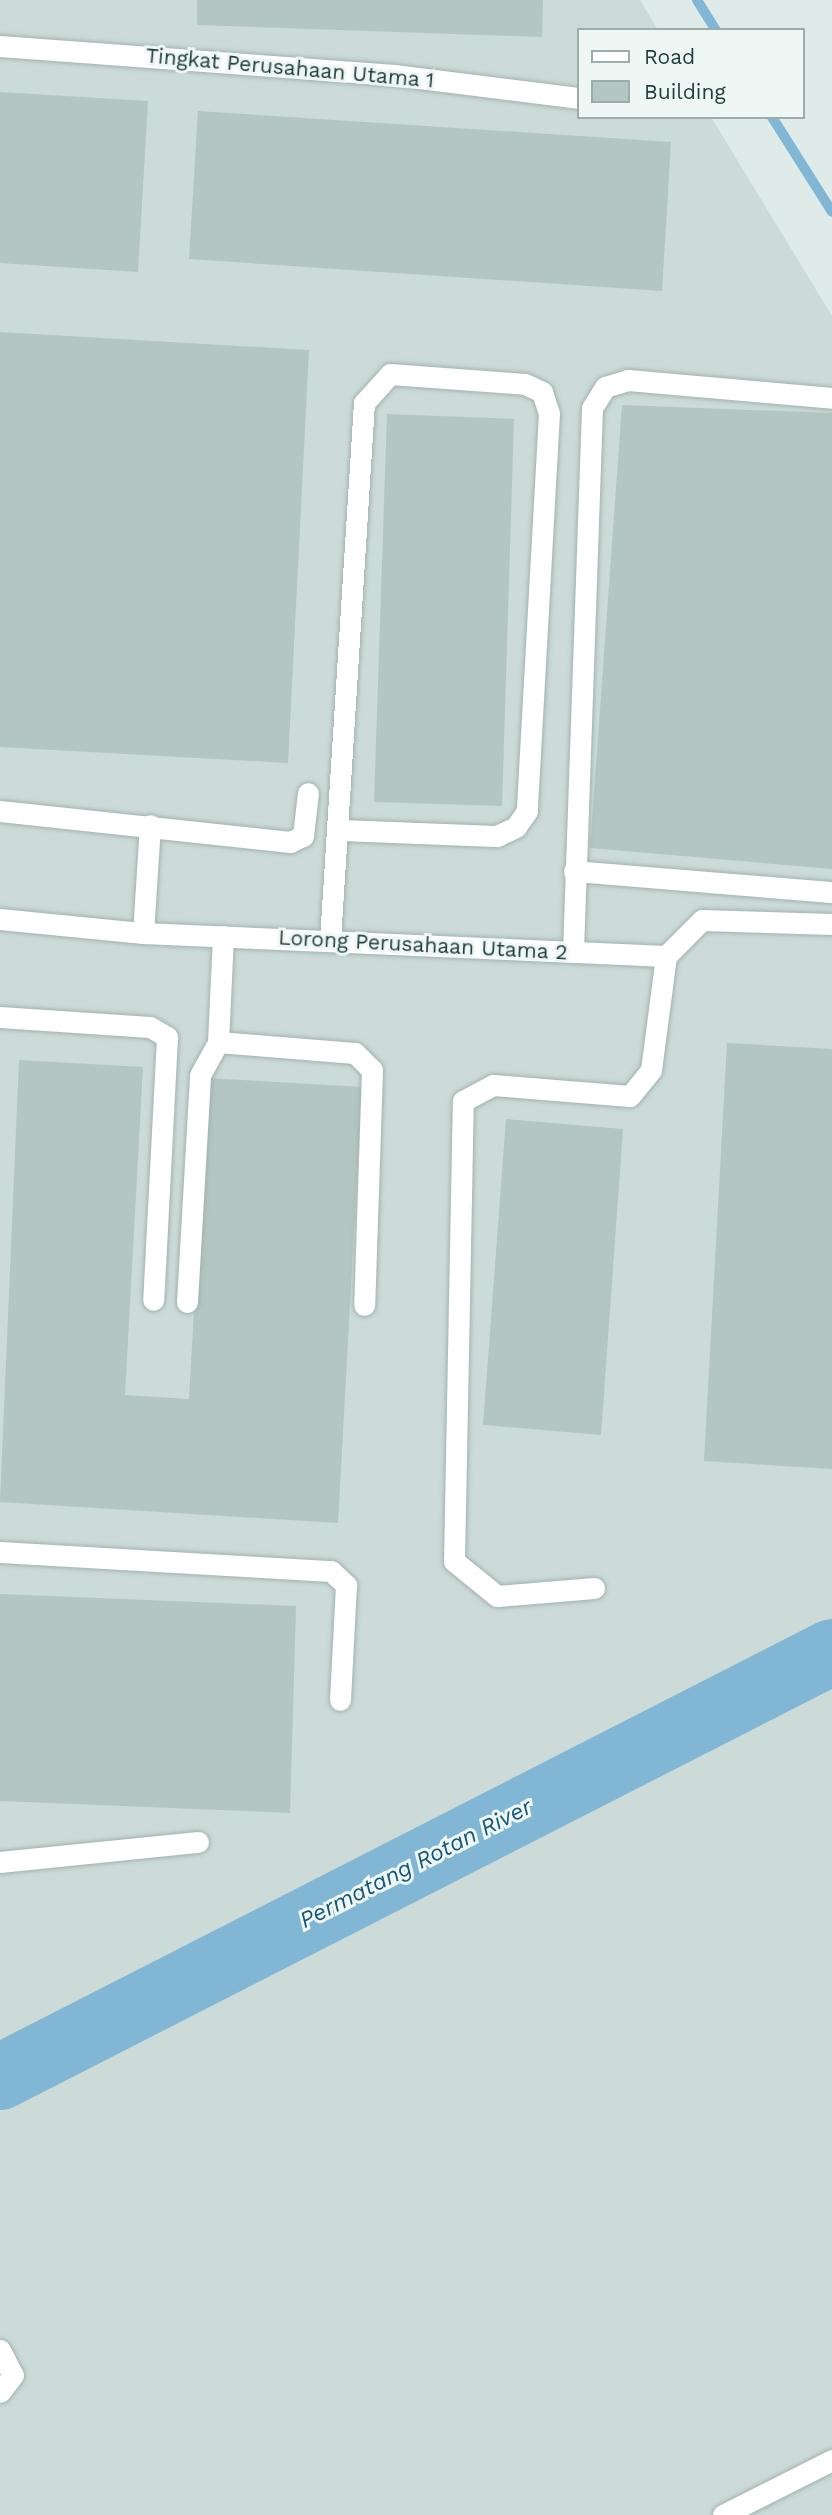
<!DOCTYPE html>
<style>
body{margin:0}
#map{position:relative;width:832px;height:2515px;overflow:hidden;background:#deebe8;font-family:"Work Sans",sans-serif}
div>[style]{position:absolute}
.built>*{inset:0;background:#ccdbd7}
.stream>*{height:10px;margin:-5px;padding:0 5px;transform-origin:5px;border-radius:5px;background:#81b7d5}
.river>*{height:66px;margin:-33px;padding:0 33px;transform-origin:33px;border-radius:33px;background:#81b7d5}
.building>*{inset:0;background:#b3c6c1}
.roads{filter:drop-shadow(0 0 2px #a1b3b0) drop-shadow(0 0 2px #a1b3b0)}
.minor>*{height:21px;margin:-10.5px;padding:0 10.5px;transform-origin:10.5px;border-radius:10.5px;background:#fff}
span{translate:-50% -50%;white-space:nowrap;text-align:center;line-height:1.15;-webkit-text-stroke:6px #eff7f5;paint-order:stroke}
.street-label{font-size:21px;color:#1e3c3a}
.water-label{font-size:23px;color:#15567b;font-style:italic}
.legend{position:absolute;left:577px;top:28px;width:228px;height:91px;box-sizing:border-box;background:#eff7f5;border:2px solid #9bacaa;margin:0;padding:9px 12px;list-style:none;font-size:21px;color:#1e3c3a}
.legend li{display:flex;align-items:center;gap:14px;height:35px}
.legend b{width:35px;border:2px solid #9bacaa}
</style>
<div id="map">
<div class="built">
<i style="clip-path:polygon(0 0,640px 0,658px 30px,578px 30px,578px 117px,711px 117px,832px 316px,832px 2515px,0 2515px)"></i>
</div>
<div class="stream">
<i style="left:697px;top:0;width:36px;rotate:58deg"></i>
<i style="left:772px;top:117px;width:112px;rotate:57.7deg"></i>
</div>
<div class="river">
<i style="left:0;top:2077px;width:934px;rotate:-27.06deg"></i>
</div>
<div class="building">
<i style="clip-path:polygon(197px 0,543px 0,542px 37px,197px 25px)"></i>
<i style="clip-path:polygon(0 92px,148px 101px,138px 272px,0 263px)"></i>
<i style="clip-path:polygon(198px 111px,671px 142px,662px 291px,189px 259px)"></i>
<i style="clip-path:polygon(0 332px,309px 350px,288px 763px,0 747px)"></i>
<i style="clip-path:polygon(622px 405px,832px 413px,832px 869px,590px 848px)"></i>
<i style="clip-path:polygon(387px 414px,514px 419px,502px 806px,374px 802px)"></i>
<i style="clip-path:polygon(727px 1043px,832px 1049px,832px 1469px,704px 1461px)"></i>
<i style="clip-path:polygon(19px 1060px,143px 1067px,125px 1395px,189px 1399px,207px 1078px,362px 1087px,338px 1523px,0 1502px)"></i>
<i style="clip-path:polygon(506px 1119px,623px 1129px,601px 1435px,483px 1425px)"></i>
<i style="clip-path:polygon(0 1594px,296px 1606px,290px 1813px,0 1801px)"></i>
</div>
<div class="roads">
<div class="minor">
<i style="left:0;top:46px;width:395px;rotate:4.2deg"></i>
<i style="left:394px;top:75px;width:185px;rotate:7.1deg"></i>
<i style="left:0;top:811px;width:292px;rotate:6.1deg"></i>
<i style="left:290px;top:842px;width:14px;rotate:-25deg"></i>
<i style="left:303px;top:836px;width:43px;rotate:-83.4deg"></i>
<i style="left:574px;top:871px;width:259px;rotate:4.7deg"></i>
<i style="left:0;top:919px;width:144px;rotate:5.6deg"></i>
<i style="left:143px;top:933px;width:524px;rotate:2.52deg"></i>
<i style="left:666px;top:956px;width:51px;rotate:-45deg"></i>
<i style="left:702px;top:920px;width:130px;rotate:1.8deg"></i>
<i style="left:143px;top:933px;width:108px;rotate:-86.3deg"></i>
<i style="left:223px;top:936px;width:106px;rotate:92.7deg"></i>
<i style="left:218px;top:1042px;width:137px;rotate:4.6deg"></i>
<i style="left:355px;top:1053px;width:24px;rotate:45deg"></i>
<i style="left:372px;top:1070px;width:235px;rotate:91.9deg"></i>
<i style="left:330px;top:940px;width:538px;rotate:-86.38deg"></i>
<i style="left:364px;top:403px;width:39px;rotate:-48deg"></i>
<i style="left:390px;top:374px;width:135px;rotate:4.2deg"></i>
<i style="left:525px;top:384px;width:19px;rotate:25deg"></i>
<i style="left:542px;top:392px;width:22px;rotate:72deg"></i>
<i style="left:549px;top:413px;width:399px;rotate:93.2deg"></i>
<i style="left:527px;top:811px;width:19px;rotate:125deg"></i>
<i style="left:516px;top:827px;width:21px;rotate:155deg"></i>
<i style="left:497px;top:836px;width:158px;rotate:-177.8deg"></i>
<i style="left:573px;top:952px;width:544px;rotate:-88deg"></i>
<i style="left:592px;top:408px;width:25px;rotate:-58deg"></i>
<i style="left:605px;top:387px;width:24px;rotate:-17deg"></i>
<i style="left:628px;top:380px;width:205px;rotate:5deg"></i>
<i style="left:0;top:1017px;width:150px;rotate:3.8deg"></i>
<i style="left:150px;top:1027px;width:20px;rotate:30deg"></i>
<i style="left:167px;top:1037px;width:263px;rotate:93deg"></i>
<i style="left:187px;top:1302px;width:227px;rotate:-86.7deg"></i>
<i style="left:200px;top:1075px;width:38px;rotate:-61deg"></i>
<i style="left:0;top:1552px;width:332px;rotate:3.3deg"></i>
<i style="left:331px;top:1571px;width:21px;rotate:43deg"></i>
<i style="left:346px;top:1585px;width:115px;rotate:93deg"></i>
<i style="left:594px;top:1588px;width:97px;rotate:175.3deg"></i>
<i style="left:497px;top:1596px;width:55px;rotate:-140.9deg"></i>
<i style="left:454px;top:1561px;width:460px;rotate:-88.9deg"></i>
<i style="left:463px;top:1101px;width:34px;rotate:-28deg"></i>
<i style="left:493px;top:1085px;width:137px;rotate:4.6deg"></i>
<i style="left:630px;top:1096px;width:33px;rotate:-51deg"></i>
<i style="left:651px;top:1070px;width:115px;rotate:-82.5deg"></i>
<i style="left:0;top:1862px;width:199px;rotate:-5.8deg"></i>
<i style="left:0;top:2350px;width:28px;rotate:63deg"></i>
<i style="left:13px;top:2375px;width:21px;rotate:127deg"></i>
<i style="left:723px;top:2515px;width:122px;rotate:-26.8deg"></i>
</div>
</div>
<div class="street-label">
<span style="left:290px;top:68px;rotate:5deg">Tingkat Perusahaan Utama 1</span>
<span style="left:423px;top:945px;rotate:3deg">Lorong Perusahaan Utama 2</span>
</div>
<div class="water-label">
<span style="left:416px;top:1864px;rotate:-27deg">Permatang Rotan River</span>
</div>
<ul class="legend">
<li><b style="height:9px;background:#fff"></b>Road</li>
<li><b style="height:19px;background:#b3c6c1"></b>Building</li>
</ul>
</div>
